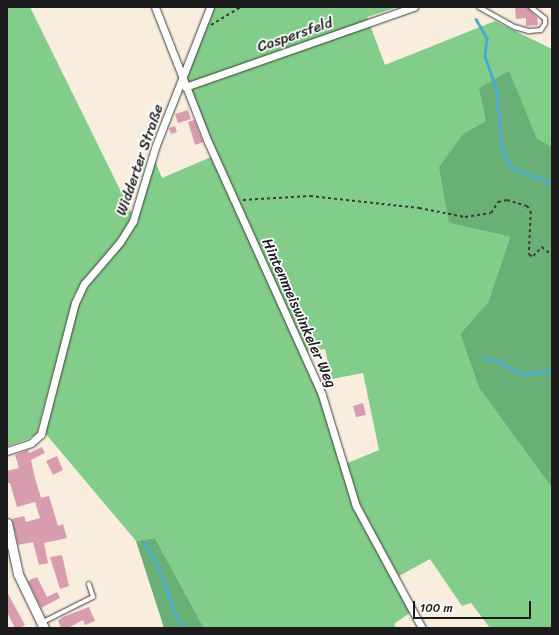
<!DOCTYPE html>
<meta charset="utf-8">
<style>
body{margin:0}
#map{position:relative;width:559px;height:635px;overflow:hidden;background:#f9eddd;font-family:Sriracha,sans-serif}
div>[style]{position:absolute}
.green>*{inset:0;background:#82cd8a}
.forest>*{inset:0;background:#69b076}
.stream>*{height:2.5px;margin:-1.25px;padding:0 1.25px;transform-origin:1.25px;border-radius:1.25px;background:#4eaacc}
.building>*{inset:0;background:#d79daf}
.path>*{height:1.5px;margin-top:-0.75px;transform-origin:0;background:repeating-linear-gradient(90deg,#3d3b39 0 3px,transparent 0 6px)}
.roads{filter:drop-shadow(0 0 1px #3d3b39) drop-shadow(0 0 1px #3d3b39)}
.lane>*{height:3.5px;margin:-1.75px;padding:0 1.75px;transform-origin:1.75px;border-radius:1.75px;background:#fff}
.street>*{height:7px;margin:-3.5px;padding:0 3.5px;transform-origin:3.5px;border-radius:3.5px;background:#fff}
.secondary>*{height:9px;margin:-4.5px;padding:0 4.5px;transform-origin:4.5px;border-radius:4.5px;background:#fff}
span{translate:-50% -50%;white-space:nowrap;text-align:center;line-height:1.15;-webkit-text-stroke:3.5px #fff;paint-order:stroke}
.street-label{font-size:15px;color:#1c1c1c}
.frame{position:absolute;inset:0;border:8px solid #1c1c1c;pointer-events:none}
.scale{position:absolute;left:413px;top:601px;width:118px;height:18px;box-sizing:border-box;border:2px solid #1c1c1c;border-top:0;padding-left:5px;font-size:12px;line-height:14px;white-space:nowrap;color:#1c1c1c;-webkit-text-stroke:3px #fff;paint-order:stroke}
</style>
<div id="map">
<div class="green">
<i style="clip-path:polygon(7px 7px,30px 7px,132px 214px,125px 230px,74px 295px,37px 433px,28px 439px,7px 446px)"></i>
<i style="clip-path:polygon(213px 7px,398px 7px,367px 17px,385px 65px,495px 21px,552px 49px,552px 148px,486px 121px,464px 133px,449px 223px,510px 237px,488px 302px,460px 334px,479px 388px,552px 488px,552px 628px,490px 628px,471px 603px,462px 606px,430px 559px,399px 576px,366px 520px,345px 464px,379px 450px,363px 373px,332px 379px,325px 349px,306px 352px,223px 169px,188px 86px,187px 76px)"></i>
<i style="clip-path:polygon(211px 157px,316px 386px,352px 502px,411px 612px,394px 624px,396px 628px,204px 628px,155px 538px,136px 541px,45px 433px,77px 306px,83px 292px,126px 240px,138px 218px,155px 161px,162px 178px)"></i>
</div>
<div class="forest">
<i style="clip-path:polygon(509px 71px,537px 139px,552px 147px,552px 488px,479px 388px,460px 334px,488px 302px,510px 237px,449px 223px,439px 167px,464px 133px,486px 121px,479px 88px)"></i>
<i style="clip-path:polygon(155px 538px,204px 628px,164px 628px,136px 541px)"></i>
</div>
<div class="stream">
<i style="left:476px;top:19px;width:22px;rotate:60deg"></i>
<i style="left:487px;top:38px;width:18px;rotate:96deg"></i>
<i style="left:485px;top:56px;width:37px;rotate:71deg"></i>
<i style="left:497px;top:91px;width:56px;rotate:84.9deg"></i>
<i style="left:502px;top:147px;width:13px;rotate:72deg"></i>
<i style="left:506px;top:159px;width:11px;rotate:56deg"></i>
<i style="left:512px;top:168px;width:43px;rotate:20.6deg"></i>
<i style="left:483px;top:357px;width:17px;rotate:17deg"></i>
<i style="left:499px;top:362px;width:26px;rotate:28deg"></i>
<i style="left:522px;top:374px;width:30px;rotate:-6deg"></i>
<i style="left:144px;top:542px;width:26px;rotate:59deg"></i>
<i style="left:157px;top:564px;width:51px;rotate:69.4deg"></i>
<i style="left:175px;top:612px;width:18px;rotate:63deg"></i>
</div>
<div class="building">
<i style="clip-path:polygon(515px 7px,527px 7px,537px 17px,538px 25px,526px 26px,526px 18px,516px 19px)"></i>
<i style="clip-path:polygon(188px 110px,191px 119px,178px 123px,175px 114px)"></i>
<i style="clip-path:polygon(194px 120px,203px 142px,195px 145px,188px 122px)"></i>
<i style="clip-path:polygon(175px 126px,177px 132px,171px 134px,169px 128px)"></i>
<i style="clip-path:polygon(363px 403px,366px 415px,356px 417px,353px 406px)"></i>
<i style="clip-path:polygon(42px 447px,45px 453px,31px 460px,35px 478px,41px 498px,49px 496px,58px 526px,63px 524px,67px 538px,44px 543px,48px 563px,39px 565px,33px 542px,18px 545px,12px 519px,24px 516px,26px 522px,40px 518px,35px 502px,17px 507px,10px 483px,7px 483px,7px 471px,19px 468px,15px 455px,28px 450px,29px 453px)"></i>
<i style="clip-path:polygon(57px 456px,63px 470px,53px 475px,46px 461px)"></i>
<i style="clip-path:polygon(62px 555px,69px 586px,60px 589px,50px 557px)"></i>
<i style="clip-path:polygon(37px 577px,47px 597px,57px 592px,60px 598px,41px 608px,28px 581px)"></i>
<i style="clip-path:polygon(7px 592px,25px 625px,19px 628px,15px 628px,7px 612px)"></i>
<i style="clip-path:polygon(89px 607px,95px 621px,85px 625px,83px 620px,68px 628px,61px 628px,58px 621px,63px 617px)"></i>
</div>
<div class="path">
<i style="left:211px;top:25px;width:35px;rotate:-31deg"></i>
<i style="left:243px;top:200px;width:67px;rotate:-3.4deg"></i>
<i style="left:310px;top:196px;width:110px;rotate:6.3deg"></i>
<i style="left:419px;top:208px;width:47px;rotate:11.1deg"></i>
<i style="left:465px;top:217px;width:26px;rotate:-9deg"></i>
<i style="left:491px;top:213px;width:13px;rotate:-58deg"></i>
<i style="left:498px;top:202px;width:9px;rotate:-13deg"></i>
<i style="left:507px;top:200px;width:21px;rotate:17deg"></i>
<i style="left:527px;top:206px;width:6px;rotate:51deg"></i>
<i style="left:531px;top:211px;width:44px;rotate:92.6deg"></i>
<i style="left:529px;top:255px;width:4px;rotate:14deg"></i>
<i style="left:533px;top:256px;width:13px;rotate:-45deg"></i>
<i style="left:542px;top:247px;width:13px;rotate:39deg"></i>
</div>
<div class="roads">
<div class="lane">
<i style="left:479px;top:7px;width:41px;rotate:29.1deg"></i>
<i style="left:515px;top:27px;width:15px;rotate:16deg"></i>
<i style="left:529px;top:31px;width:12px;rotate:-5deg"></i>
<i style="left:541px;top:30px;width:7px;rotate:-56deg"></i>
<i style="left:545px;top:24px;width:5px;rotate:-90deg"></i>
<i style="left:545px;top:19px;width:19px;rotate:-141deg"></i>
<i style="left:43px;top:622px;width:56px;rotate:-26.6deg"></i>
<i style="left:93px;top:597px;width:13px;rotate:-108deg"></i>
</div>
<div class="street">
<i style="left:155px;top:7px;width:145px;rotate:68.6deg"></i>
<i style="left:208px;top:142px;width:277px;rotate:65.7deg"></i>
<i style="left:322px;top:395px;width:116px;rotate:73deg"></i>
<i style="left:356px;top:506px;width:139px;rotate:61.6deg"></i>
<i style="left:185px;top:87px;width:243px;rotate:-19.3deg"></i>
<i style="left:7px;top:451px;width:25px;rotate:-18deg"></i>
<i style="left:31px;top:443px;width:13px;rotate:-42deg"></i>
<i style="left:41px;top:434px;width:135px;rotate:-75.5deg"></i>
<i style="left:75px;top:303px;width:21px;rotate:-65deg"></i>
<i style="left:84px;top:284px;width:55px;rotate:-49.4deg"></i>
<i style="left:120px;top:242px;width:25px;rotate:-58deg"></i>
<i style="left:133px;top:221px;width:79px;rotate:-73.2deg"></i>
<i style="left:156px;top:145px;width:148px;rotate:-68.6deg"></i>
</div>
<div class="secondary">
<i style="left:7px;top:523px;width:52px;rotate:77.8deg"></i>
<i style="left:18px;top:574px;width:60px;rotate:64.3deg"></i>
</div>
</div>
<div class="street-label">
<span style="left:295px;top:35px;rotate:-19deg">Caspersfeld</span>
<span style="left:140px;top:160px;rotate:-71deg">Widderter Straße</span>
<span style="left:299px;top:313px;rotate:66deg">Hintenmeiswinkeler Weg</span>
</div>
<div class="frame"></div>
<div class="scale">100 m</div>
</div>
